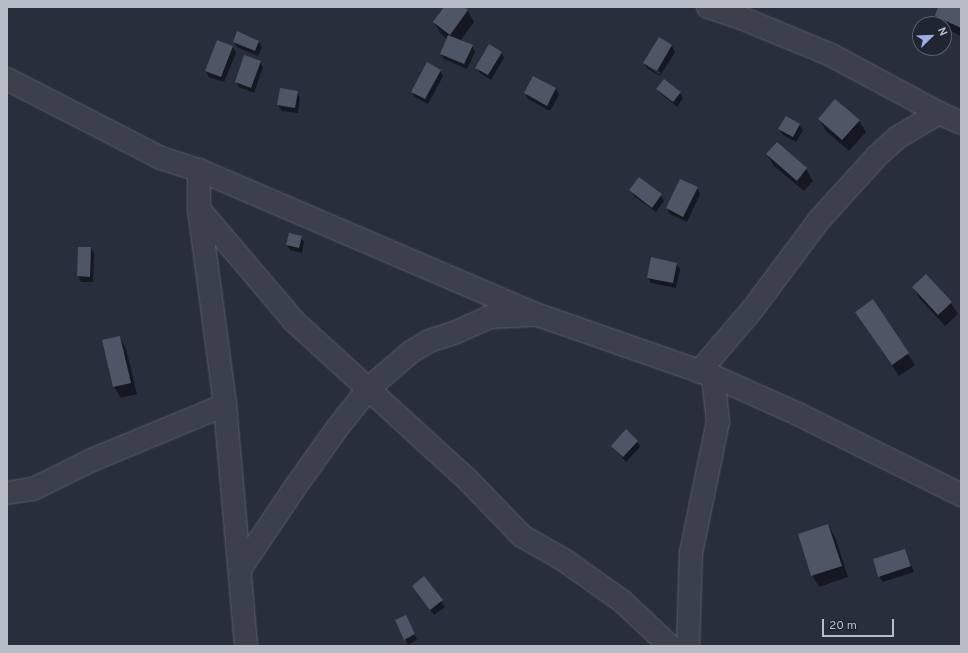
<!DOCTYPE html>
<style>
body{margin:0}
#map{position:relative;width:968px;height:653px;overflow:hidden;background:#282e3c;font-family:Overpass,sans-serif}
div>[style]{position:absolute}
.shadow>*{inset:0;background:#0007}
.building>*{inset:0;background:#4e5564}
.roads{filter:drop-shadow(0 0 1px #595e6a) drop-shadow(0 0 1px #595e6a)}
.minor>*{height:22px;margin:-11px;padding:0 11px;transform-origin:11px;border-radius:11px;background:#3b404c}
span{translate:-50% -50%;white-space:nowrap;text-align:center;line-height:1.15;-webkit-text-stroke:3px #202531;paint-order:stroke}
.frame{position:absolute;inset:0;border:8px solid #b7bcc7;pointer-events:none}
.north{position:absolute;left:912px;top:16px;width:40px;height:40px;box-sizing:border-box;background:#202531;border:1px solid #5c616d;border-radius:50%;rotate:67deg;font-size:11px;font-weight:700;line-height:16px;text-align:center;color:#b7bcc7}
.north::after{content:'';display:block;margin:auto;width:14px;height:18px;background:#98afec;clip-path:polygon(50% 0,100% 100%,50% 72%,0 100%)}
.scale{position:absolute;left:822px;top:619px;width:72px;height:18px;box-sizing:border-box;border:2px solid #b7bcc7;border-top:0;padding-left:5px;font-size:12px;line-height:14px;white-space:nowrap;color:#b7bcc7;-webkit-text-stroke:3px #202531;paint-order:stroke}
</style>
<div id="map">
<div class="shadow">
<i style="clip-path:polygon(446px 7px,462px 7px,468px 11px,474px 22px,460px 41px,472px 46px,475px 52px,467px 69px,444px 59px,441px 54px,447px 39px,441px 34px,434px 22px)"></i>
<i style="clip-path:polygon(940px 7px,961px 7px,961px 36px,944px 28px,944px 24px,941px 24px,936px 16px)"></i>
<i style="clip-path:polygon(238px 33px,259px 42px,262px 48px,258px 56px,237px 47px,234px 42px)"></i>
<i style="clip-path:polygon(evenodd,659px 39px,672px 46px,675px 52px,660px 76px,648px 69px,644px 63px,659px 39px,648px 65px,661px 73px,660px 75px,648px 67px,648px 65px)"></i>
<i style="clip-path:polygon(218px 41px,233px 47px,236px 53px,224px 82px,209px 77px,206px 71px)"></i>
<i style="clip-path:polygon(501px 52px,504px 58px,491px 80px,480px 73px,477px 68px)"></i>
<i style="clip-path:polygon(260px 62px,263px 67px,254px 93px,239px 87px,236px 81px)"></i>
<i style="clip-path:polygon(440px 70px,443px 76px,428px 104px,415px 97px,412px 92px)"></i>
<i style="clip-path:polygon(534px 77px,556px 89px,559px 95px,550px 111px,528px 99px,525px 93px)"></i>
<i style="clip-path:polygon(657px 89px,680px 93px,683px 98px,677px 107px,661px 94px)"></i>
<i style="clip-path:polygon(297px 92px,300px 98px,298px 113px,282px 111px,278px 105px)"></i>
<i style="clip-path:polygon(819px 119px,859px 121px,866px 132px,849px 151px,826px 131px)"></i>
<i style="clip-path:polygon(799px 125px,803px 130px,796px 142px,783px 135px,779px 129px)"></i>
<i style="clip-path:polygon(767px 155px,806px 169px,813px 181px,804px 191px,774px 166px)"></i>
<i style="clip-path:polygon(697px 188px,700px 194px,687px 222px,670px 214px,667px 208px)"></i>
<i style="clip-path:polygon(631px 190px,661px 195px,664px 201px,656px 212px,634px 196px)"></i>
<i style="clip-path:polygon(301px 237px,304px 242px,302px 253px,290px 250px,287px 245px)"></i>
<i style="clip-path:polygon(79px 248px,91px 248px,94px 254px,93px 282px,81px 282px,78px 276px)"></i>
<i style="clip-path:polygon(676px 264px,680px 269px,676px 288px,651px 283px,648px 278px)"></i>
<i style="clip-path:polygon(926px 276px,951px 303px,958px 314px,945px 326px,920px 299px,913px 287px)"></i>
<i style="clip-path:polygon(873px 301px,915px 365px,899px 376px,863px 323px)"></i>
<i style="clip-path:polygon(120px 337px,126px 349px,137px 394px,121px 398px,114px 387px)"></i>
<i style="clip-path:polygon(637px 441px,640px 447px,626px 462px,612px 446px)"></i>
<i style="clip-path:polygon(828px 525px,835px 537px,848px 577px,819px 587px,812px 575px)"></i>
<i style="clip-path:polygon(905px 550px,914px 572px,883px 582px,879px 576px)"></i>
<i style="clip-path:polygon(424px 578px,445px 607px,434px 615px,417px 591px)"></i>
<i style="clip-path:polygon(409px 622px,417px 640px,408px 645px,405px 639px)"></i>
</div>
<div class="building">
<i style="clip-path:polygon(444px 7px,464px 7px,468px 10px,450px 35px,433px 22px)"></i>
<i style="clip-path:polygon(938px 7px,961px 7px,961px 28px,935px 16px)"></i>
<i style="clip-path:polygon(237px 31px,259px 41px,255px 51px,233px 42px)"></i>
<i style="clip-path:polygon(448px 35px,473px 45px,464px 64px,440px 54px)"></i>
<i style="clip-path:polygon(659px 37px,672px 45px,657px 71px,643px 63px)"></i>
<i style="clip-path:polygon(217px 40px,233px 46px,221px 77px,205px 71px)"></i>
<i style="clip-path:polygon(489px 44px,502px 52px,488px 75px,475px 68px)"></i>
<i style="clip-path:polygon(244px 55px,261px 61px,251px 88px,235px 82px)"></i>
<i style="clip-path:polygon(427px 62px,441px 70px,425px 99px,411px 92px)"></i>
<i style="clip-path:polygon(533px 76px,556px 88px,547px 106px,524px 93px)"></i>
<i style="clip-path:polygon(664px 79px,681px 92px,673px 102px,656px 89px)"></i>
<i style="clip-path:polygon(280px 88px,298px 91px,295px 108px,277px 105px)"></i>
<i style="clip-path:polygon(835px 99px,860px 120px,842px 140px,818px 119px)"></i>
<i style="clip-path:polygon(786px 116px,800px 124px,793px 137px,778px 129px)"></i>
<i style="clip-path:polygon(777px 142px,807px 168px,797px 181px,766px 154px)"></i>
<i style="clip-path:polygon(639px 177px,662px 194px,652px 208px,629px 190px)"></i>
<i style="clip-path:polygon(680px 179px,698px 187px,683px 217px,666px 208px)"></i>
<i style="clip-path:polygon(289px 233px,302px 236px,299px 248px,286px 245px)"></i>
<i style="clip-path:polygon(78px 247px,91px 247px,90px 277px,77px 276px)"></i>
<i style="clip-path:polygon(651px 257px,677px 263px,673px 283px,647px 278px)"></i>
<i style="clip-path:polygon(926px 274px,952px 302px,938px 315px,912px 287px)"></i>
<i style="clip-path:polygon(873px 299px,909px 353px,892px 365px,855px 312px)"></i>
<i style="clip-path:polygon(120px 336px,131px 383px,113px 387px,102px 340px)"></i>
<i style="clip-path:polygon(626px 429px,638px 441px,623px 457px,611px 446px)"></i>
<i style="clip-path:polygon(828px 524px,842px 566px,811px 576px,798px 534px)"></i>
<i style="clip-path:polygon(905px 549px,911px 566px,878px 577px,873px 559px)"></i>
<i style="clip-path:polygon(424px 576px,443px 600px,430px 610px,412px 586px)"></i>
<i style="clip-path:polygon(406px 615px,415px 634px,404px 640px,395px 620px)"></i>
</div>
<div class="roads">
<div class="minor">
<i style="left:708px;top:7px;width:33px;rotate:18deg"></i>
<i style="left:739px;top:17px;width:100px;rotate:22.4deg"></i>
<i style="left:831px;top:55px;width:123px;rotate:28.2deg"></i>
<i style="left:939px;top:113px;width:24px;rotate:24deg"></i>
<i style="left:7px;top:79px;width:173px;rotate:27.2deg"></i>
<i style="left:161px;top:158px;width:40px;rotate:18deg"></i>
<i style="left:199px;top:170px;width:369px;rotate:23.2deg"></i>
<i style="left:538px;top:315px;width:185px;rotate:19.2deg"></i>
<i style="left:713px;top:376px;width:93px;rotate:24.1deg"></i>
<i style="left:798px;top:414px;width:182px;rotate:26.4deg"></i>
<i style="left:199px;top:170px;width:39px;rotate:90deg"></i>
<i style="left:199px;top:209px;width:198px;rotate:82.4deg"></i>
<i style="left:225px;top:405px;width:242px;rotate:85deg"></i>
<i style="left:199px;top:209px;width:148px;rotate:49.7deg"></i>
<i style="left:295px;top:322px;width:230px;rotate:42.4deg"></i>
<i style="left:465px;top:477px;width:82px;rotate:46deg"></i>
<i style="left:522px;top:536px;width:48px;rotate:29.7deg"></i>
<i style="left:564px;top:560px;width:71px;rotate:35.3deg"></i>
<i style="left:622px;top:601px;width:66px;rotate:43.2deg"></i>
<i style="left:699px;top:372px;width:82px;rotate:-49.5deg"></i>
<i style="left:752px;top:310px;width:112px;rotate:-53.3deg"></i>
<i style="left:819px;top:220px;width:86px;rotate:-47.8deg"></i>
<i style="left:877px;top:156px;width:28px;rotate:-42deg"></i>
<i style="left:898px;top:137px;width:48px;rotate:-30.3deg"></i>
<i style="left:7px;top:493px;width:26px;rotate:-9deg"></i>
<i style="left:33px;top:489px;width:66px;rotate:-26.2deg"></i>
<i style="left:92px;top:460px;width:144px;rotate:-22.5deg"></i>
<i style="left:240px;top:569px;width:100px;rotate:-56deg"></i>
<i style="left:296px;top:486px;width:72px;rotate:-54.6deg"></i>
<i style="left:338px;top:427px;width:50px;rotate:-51.5deg"></i>
<i style="left:369px;top:388px;width:55px;rotate:-40.6deg"></i>
<i style="left:411px;top:352px;width:21px;rotate:-31deg"></i>
<i style="left:429px;top:341px;width:26px;rotate:-18deg"></i>
<i style="left:454px;top:333px;width:39px;rotate:-24deg"></i>
<i style="left:490px;top:317px;width:43px;rotate:-2.7deg"></i>
<i style="left:688px;top:646px;width:93px;rotate:-88.2deg"></i>
<i style="left:691px;top:553px;width:134px;rotate:-78.4deg"></i>
<i style="left:718px;top:422px;width:46px;rotate:-96.2deg"></i>
</div>
</div>
<div class="frame"></div>
<div class="north">N</div>
<div class="scale">20 m</div>
</div>
